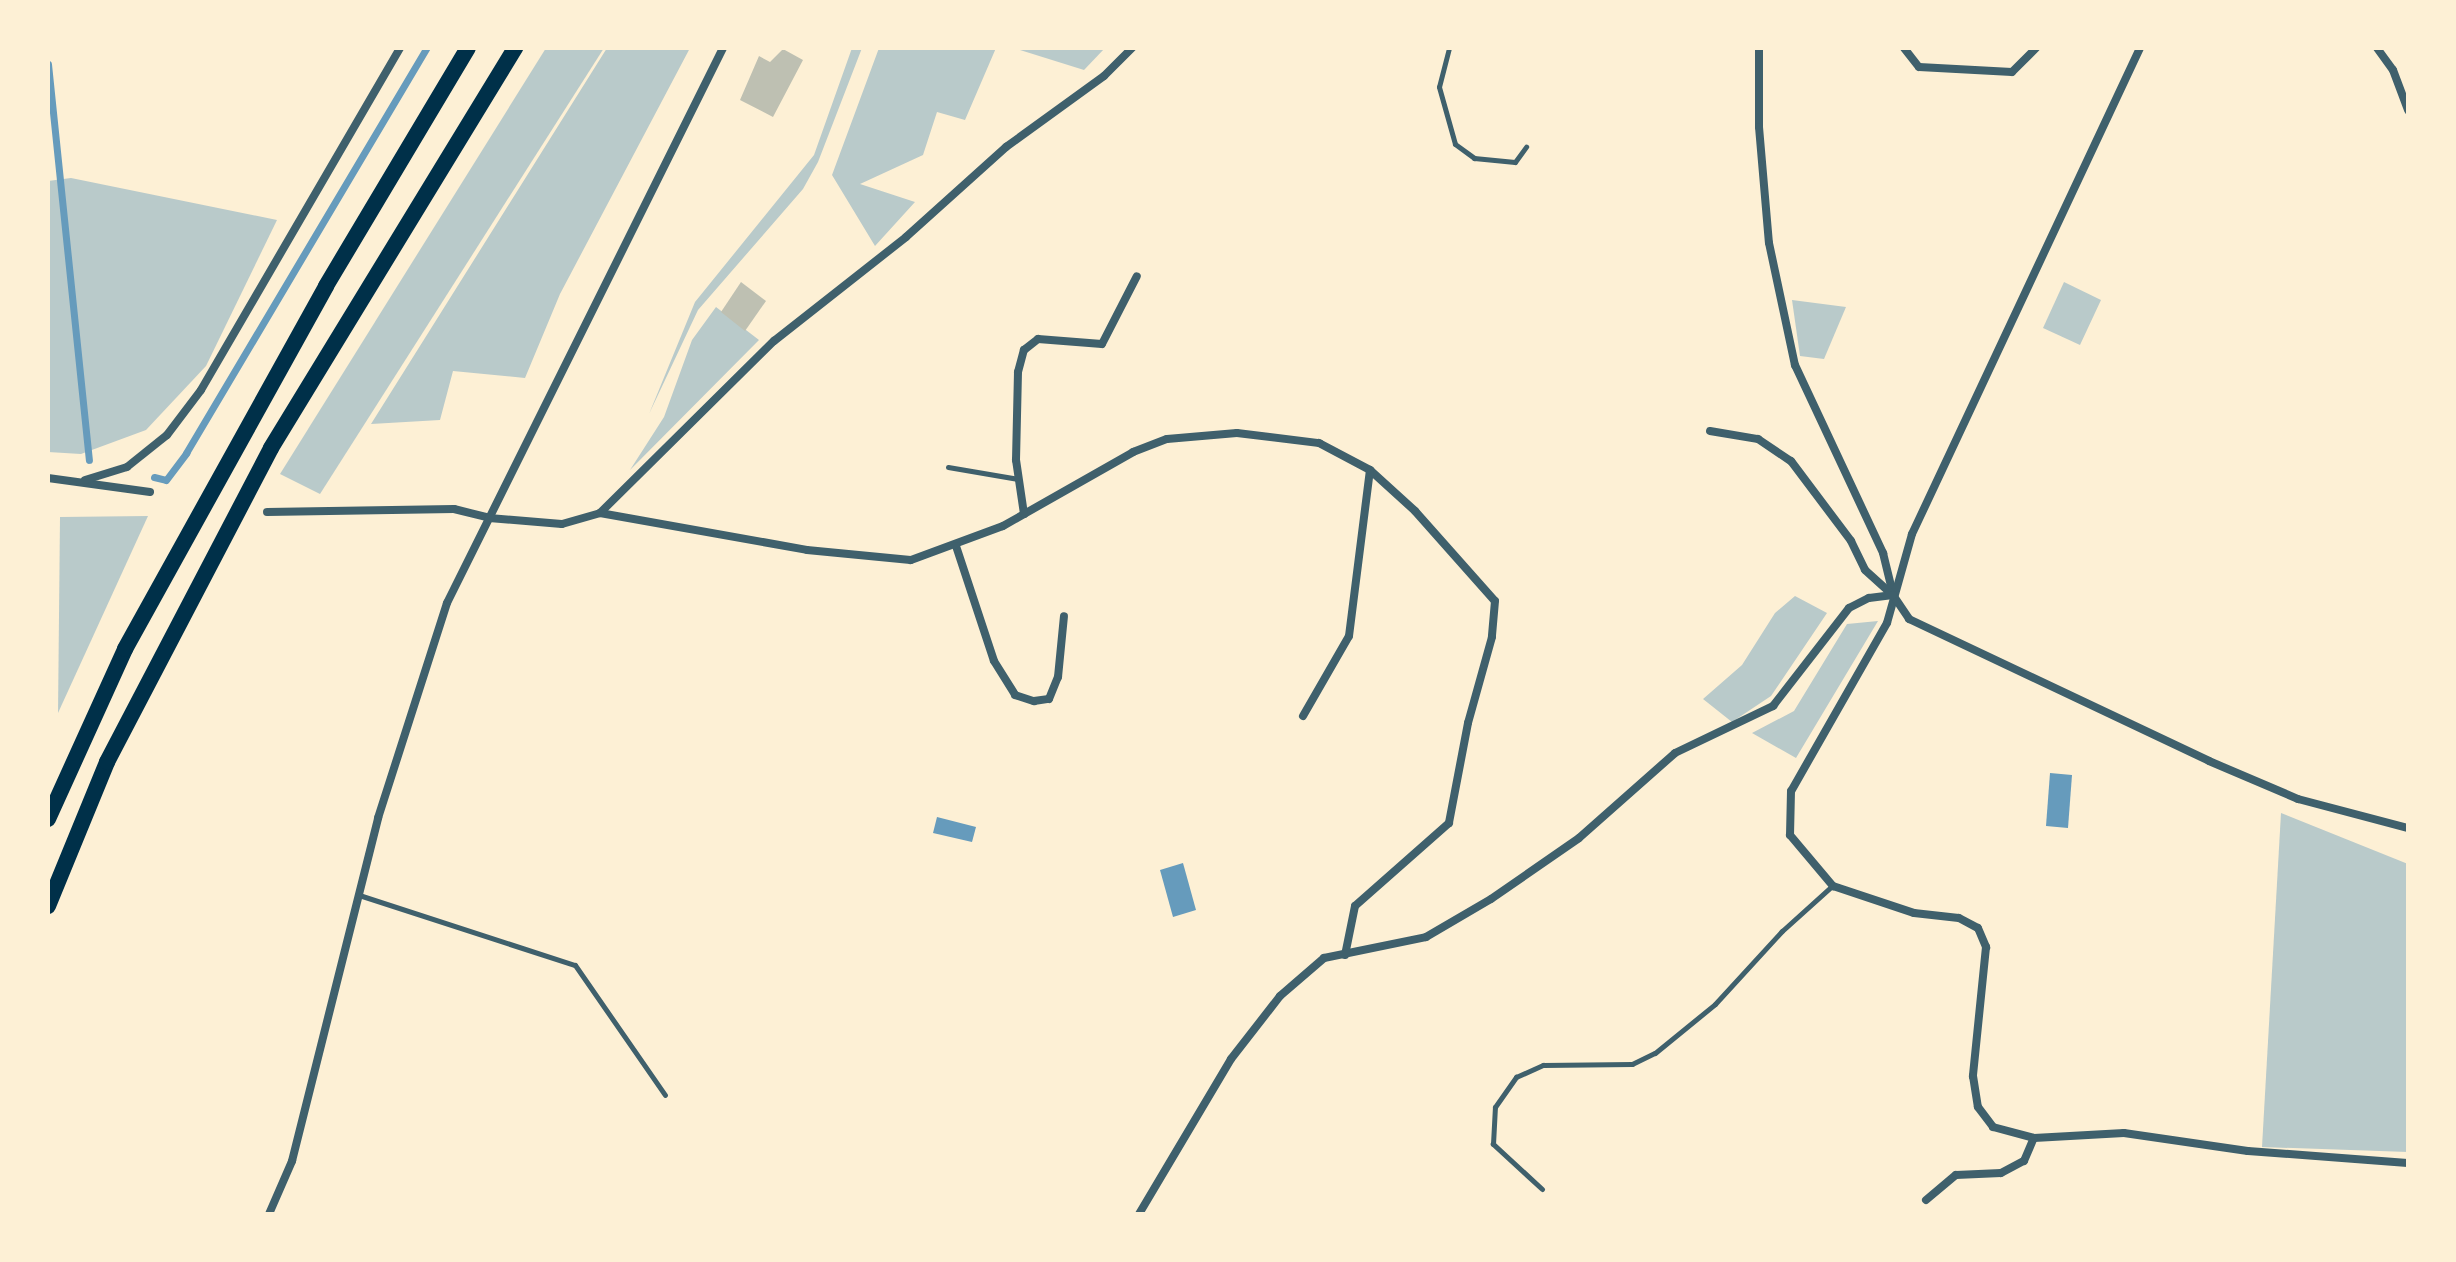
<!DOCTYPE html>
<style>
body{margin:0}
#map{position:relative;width:2456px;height:1262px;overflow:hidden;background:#fdf0d5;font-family:Inter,sans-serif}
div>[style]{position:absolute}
.green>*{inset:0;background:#b9caca}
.water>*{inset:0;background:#669bbc}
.stream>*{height:7px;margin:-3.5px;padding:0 3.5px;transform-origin:3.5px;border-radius:3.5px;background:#669bbc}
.building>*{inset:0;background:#bec0b2}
.service>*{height:5px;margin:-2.5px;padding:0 2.5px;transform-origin:2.5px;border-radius:2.5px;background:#3f606c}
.minor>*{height:8px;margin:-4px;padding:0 4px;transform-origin:4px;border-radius:4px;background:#3f606c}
.primary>*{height:16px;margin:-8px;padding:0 8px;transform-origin:8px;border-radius:8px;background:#003049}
span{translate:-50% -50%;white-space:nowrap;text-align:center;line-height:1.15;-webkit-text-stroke:6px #fdf0d5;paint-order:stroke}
.frame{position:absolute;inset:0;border:50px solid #fdf0d5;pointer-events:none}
</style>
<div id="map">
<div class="green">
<i style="clip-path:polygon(546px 48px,604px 48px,320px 494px,280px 474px)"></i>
<i style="clip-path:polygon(607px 48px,690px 48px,560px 294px,525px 378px,453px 371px,440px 420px,371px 424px)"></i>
<i style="clip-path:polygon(852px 48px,862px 48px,818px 162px,803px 189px,698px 310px,649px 414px,695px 302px,814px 155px)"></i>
<i style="clip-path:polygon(879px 48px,996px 48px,965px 120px,937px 112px,923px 155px,860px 184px,915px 202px,875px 246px,832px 175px)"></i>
<i style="clip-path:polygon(1014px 48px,1105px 48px,1084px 70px)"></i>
<i style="clip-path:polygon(71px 178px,277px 220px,206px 366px,146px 430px,81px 454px,48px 452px,48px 181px)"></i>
<i style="clip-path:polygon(2064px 282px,2101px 300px,2080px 345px,2043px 328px)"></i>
<i style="clip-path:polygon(1792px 300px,1846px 307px,1824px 359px,1800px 356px)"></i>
<i style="clip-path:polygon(716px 307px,759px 340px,630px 470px,664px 417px,692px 340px)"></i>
<i style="clip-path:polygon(148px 516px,58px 713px,60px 517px)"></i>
<i style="clip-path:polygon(1795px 596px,1827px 613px,1771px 696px,1732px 722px,1703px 699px,1742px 665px,1775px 613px)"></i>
<i style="clip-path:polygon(1878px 621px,1796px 758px,1752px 733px,1794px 711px,1847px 624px)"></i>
<i style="clip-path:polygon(2281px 813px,2408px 864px,2408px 1152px,2262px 1147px)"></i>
</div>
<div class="water">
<i style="clip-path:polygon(2050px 773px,2072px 775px,2068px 828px,2046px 826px)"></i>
<i style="clip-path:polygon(937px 817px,976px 827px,972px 842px,933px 833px)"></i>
<i style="clip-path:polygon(1183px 863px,1196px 910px,1173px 917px,1160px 870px)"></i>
</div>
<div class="stream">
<i style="left:48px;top:64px;width:398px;rotate:84.1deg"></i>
<i style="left:154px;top:477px;width:12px;rotate:14deg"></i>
<i style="left:166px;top:480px;width:34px;rotate:-53deg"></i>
<i style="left:186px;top:453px;width:471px;rotate:-59.3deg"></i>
</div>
<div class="building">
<i style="clip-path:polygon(783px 49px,803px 60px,773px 117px,740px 100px,759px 56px,770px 62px)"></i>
<i style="clip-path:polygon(741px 282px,766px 301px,745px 331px,721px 312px)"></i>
</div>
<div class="service">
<i style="left:1449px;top:48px;width:40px;rotate:104.4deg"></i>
<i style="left:1439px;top:87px;width:59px;rotate:74.3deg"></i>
<i style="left:1455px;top:144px;width:24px;rotate:36deg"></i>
<i style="left:1474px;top:158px;width:41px;rotate:5.6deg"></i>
<i style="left:1515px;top:162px;width:19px;rotate:-54deg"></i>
<i style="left:948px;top:467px;width:71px;rotate:9.7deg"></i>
<i style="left:359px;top:895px;width:227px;rotate:18deg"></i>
<i style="left:575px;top:965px;width:158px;rotate:55.3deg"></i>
<i style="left:1542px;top:1189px;width:67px;rotate:-137.4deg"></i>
<i style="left:1493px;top:1144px;width:37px;rotate:-87deg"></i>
<i style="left:1495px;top:1107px;width:37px;rotate:-55deg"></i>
<i style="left:1516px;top:1077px;width:30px;rotate:-24deg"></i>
<i style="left:1543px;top:1065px;width:89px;rotate:-0.6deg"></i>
<i style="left:1632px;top:1064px;width:25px;rotate:-26deg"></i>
<i style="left:1655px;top:1053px;width:77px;rotate:-39.2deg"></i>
<i style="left:1715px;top:1004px;width:99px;rotate:-47.5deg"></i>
<i style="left:1782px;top:931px;width:67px;rotate:-42deg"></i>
</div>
<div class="minor">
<i style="left:1759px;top:48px;width:79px;rotate:90deg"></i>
<i style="left:1759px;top:127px;width:116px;rotate:85.1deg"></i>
<i style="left:1769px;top:243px;width:125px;rotate:78deg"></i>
<i style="left:1795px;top:365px;width:208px;rotate:64.9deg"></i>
<i style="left:1883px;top:553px;width:42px;rotate:76.3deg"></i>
<i style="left:1904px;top:48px;width:24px;rotate:52deg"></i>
<i style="left:1919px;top:67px;width:93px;rotate:3.1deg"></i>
<i style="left:2012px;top:72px;width:34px;rotate:-45deg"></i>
<i style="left:2140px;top:48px;width:537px;rotate:115.13deg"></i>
<i style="left:1912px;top:534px;width:92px;rotate:105.7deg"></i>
<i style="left:1887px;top:623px;width:193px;rotate:119.7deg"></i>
<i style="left:1791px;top:791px;width:44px;rotate:91.3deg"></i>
<i style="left:1790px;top:835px;width:67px;rotate:49.9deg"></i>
<i style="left:1833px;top:886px;width:85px;rotate:18.4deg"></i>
<i style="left:1914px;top:913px;width:45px;rotate:6.3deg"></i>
<i style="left:1959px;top:918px;width:21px;rotate:28deg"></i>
<i style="left:1978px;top:928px;width:21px;rotate:67deg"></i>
<i style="left:1986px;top:947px;width:130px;rotate:95.8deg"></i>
<i style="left:1973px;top:1076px;width:31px;rotate:81deg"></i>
<i style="left:1978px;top:1107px;width:25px;rotate:53deg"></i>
<i style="left:1993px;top:1127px;width:42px;rotate:15deg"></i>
<i style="left:2034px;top:1138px;width:90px;rotate:-3.2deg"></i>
<i style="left:2124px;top:1133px;width:125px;rotate:8.3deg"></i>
<i style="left:2248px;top:1151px;width:160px;rotate:4.3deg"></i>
<i style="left:2377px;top:48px;width:27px;rotate:54deg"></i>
<i style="left:2393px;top:70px;width:43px;rotate:69.4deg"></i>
<i style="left:1710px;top:431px;width:49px;rotate:9.5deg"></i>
<i style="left:1758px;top:439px;width:40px;rotate:34deg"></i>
<i style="left:1791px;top:461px;width:100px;rotate:53.1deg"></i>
<i style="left:1851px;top:541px;width:32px;rotate:64deg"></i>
<i style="left:1865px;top:570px;width:38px;rotate:42deg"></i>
<i style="left:1893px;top:595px;width:29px;rotate:56deg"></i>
<i style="left:1909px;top:619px;width:332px;rotate:25.3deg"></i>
<i style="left:2209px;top:761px;width:97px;rotate:23.1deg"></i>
<i style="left:2298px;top:799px;width:114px;rotate:14.8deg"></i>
<i style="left:48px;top:478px;width:103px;rotate:7.8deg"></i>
<i style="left:85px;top:480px;width:44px;rotate:-17.2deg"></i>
<i style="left:127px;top:467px;width:51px;rotate:-38.7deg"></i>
<i style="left:167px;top:435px;width:56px;rotate:-52.9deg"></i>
<i style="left:201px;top:390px;width:396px;rotate:-59.8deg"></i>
<i style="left:267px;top:512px;width:187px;rotate:-0.9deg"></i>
<i style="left:454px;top:509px;width:36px;rotate:14deg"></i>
<i style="left:489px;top:518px;width:73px;rotate:4.7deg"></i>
<i style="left:562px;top:524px;width:40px;rotate:-16deg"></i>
<i style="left:600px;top:513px;width:245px;rotate:-44.7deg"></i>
<i style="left:774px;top:341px;width:168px;rotate:-38.2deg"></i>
<i style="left:906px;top:237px;width:135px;rotate:-42deg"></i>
<i style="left:1006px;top:147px;width:121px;rotate:-35.9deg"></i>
<i style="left:1104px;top:76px;width:40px;rotate:-45deg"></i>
<i style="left:600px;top:513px;width:210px;rotate:10.1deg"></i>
<i style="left:807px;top:550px;width:104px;rotate:5.5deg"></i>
<i style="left:911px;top:560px;width:98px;rotate:-20.3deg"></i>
<i style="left:1003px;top:526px;width:150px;rotate:-29.6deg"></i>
<i style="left:1133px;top:452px;width:36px;rotate:-21deg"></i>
<i style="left:1167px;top:439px;width:70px;rotate:-4.9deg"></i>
<i style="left:1237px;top:433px;width:83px;rotate:7deg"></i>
<i style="left:1319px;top:443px;width:58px;rotate:27.9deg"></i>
<i style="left:1370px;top:470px;width:61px;rotate:42.3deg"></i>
<i style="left:1415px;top:511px;width:120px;rotate:48.4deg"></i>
<i style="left:1495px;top:601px;width:36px;rotate:95deg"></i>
<i style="left:1492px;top:637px;width:89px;rotate:105.6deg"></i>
<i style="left:1468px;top:723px;width:102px;rotate:100.8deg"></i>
<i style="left:1449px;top:823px;width:125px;rotate:138.6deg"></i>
<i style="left:1355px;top:906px;width:50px;rotate:101.5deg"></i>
<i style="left:1024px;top:514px;width:55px;rotate:-98.4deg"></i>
<i style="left:1016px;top:460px;width:88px;rotate:-88.7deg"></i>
<i style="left:1018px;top:372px;width:23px;rotate:-75deg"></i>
<i style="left:1024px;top:350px;width:18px;rotate:-38deg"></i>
<i style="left:1038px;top:339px;width:64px;rotate:4.5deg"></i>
<i style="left:1102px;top:344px;width:76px;rotate:-62.8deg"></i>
<i style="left:956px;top:546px;width:121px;rotate:71.7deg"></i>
<i style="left:994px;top:661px;width:40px;rotate:58deg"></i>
<i style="left:1015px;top:695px;width:20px;rotate:18deg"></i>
<i style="left:1034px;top:701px;width:15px;rotate:-8deg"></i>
<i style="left:1049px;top:699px;width:24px;rotate:-68deg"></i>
<i style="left:1058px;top:677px;width:61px;rotate:-84.4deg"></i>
<i style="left:1303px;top:716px;width:92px;rotate:-60.1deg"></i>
<i style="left:1349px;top:636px;width:167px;rotate:-82.8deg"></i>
<i style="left:1926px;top:1200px;width:39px;rotate:-40deg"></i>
<i style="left:1956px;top:1175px;width:45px;rotate:-2.5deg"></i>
<i style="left:2001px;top:1173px;width:26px;rotate:-28deg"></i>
<i style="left:2024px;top:1161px;width:25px;rotate:-67deg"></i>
<i style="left:269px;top:1214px;width:58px;rotate:-66.5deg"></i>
<i style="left:292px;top:1161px;width:354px;rotate:-75.9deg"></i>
<i style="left:378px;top:818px;width:226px;rotate:-72.2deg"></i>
<i style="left:447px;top:603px;width:620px;rotate:-63.56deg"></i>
<i style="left:1139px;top:1214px;width:180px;rotate:-59.3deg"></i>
<i style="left:1231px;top:1059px;width:80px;rotate:-52.1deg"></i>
<i style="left:1280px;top:996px;width:58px;rotate:-40.8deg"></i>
<i style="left:1324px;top:958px;width:104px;rotate:-11.6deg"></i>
<i style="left:1426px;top:937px;width:75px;rotate:-30.3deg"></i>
<i style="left:1491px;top:899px;width:107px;rotate:-34.7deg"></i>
<i style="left:1579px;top:838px;width:128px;rotate:-41.5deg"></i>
<i style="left:1675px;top:753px;width:109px;rotate:-25.6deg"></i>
<i style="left:1773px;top:706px;width:124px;rotate:-52.2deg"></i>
<i style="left:1849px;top:608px;width:22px;rotate:-27deg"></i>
<i style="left:1869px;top:598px;width:24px;rotate:-7deg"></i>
</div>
<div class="primary">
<i style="left:48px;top:819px;width:187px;rotate:-65.6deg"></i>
<i style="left:125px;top:649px;width:415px;rotate:-61deg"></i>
<i style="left:326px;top:286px;width:277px;rotate:-59.2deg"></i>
<i style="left:48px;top:906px;width:156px;rotate:-67.7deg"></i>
<i style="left:107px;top:762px;width:354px;rotate:-62.4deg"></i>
<i style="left:271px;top:448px;width:469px;rotate:-58.6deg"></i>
</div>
<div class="frame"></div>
</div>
